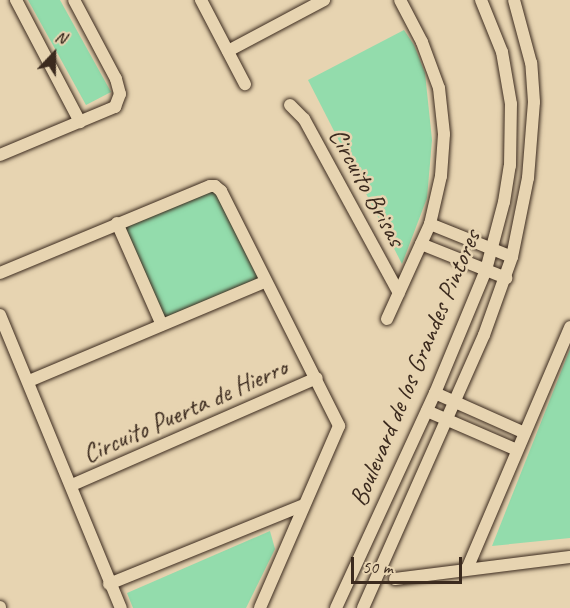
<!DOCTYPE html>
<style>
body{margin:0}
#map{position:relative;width:570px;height:608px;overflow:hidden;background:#e7d4b1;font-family:Caveat,sans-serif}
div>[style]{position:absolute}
.green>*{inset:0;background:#93dcac}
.roads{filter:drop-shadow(0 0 2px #3b2a1e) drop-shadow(0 0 2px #3b2a1e)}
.street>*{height:12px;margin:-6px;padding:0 6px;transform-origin:6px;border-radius:6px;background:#e7d4b1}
span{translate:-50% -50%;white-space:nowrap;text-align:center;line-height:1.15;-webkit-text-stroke:5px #e7d4b1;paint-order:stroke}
.street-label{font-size:26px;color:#3b2a1e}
.north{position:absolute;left:24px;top:24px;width:60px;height:60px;-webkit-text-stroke:4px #e7d4b1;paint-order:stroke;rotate:22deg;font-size:16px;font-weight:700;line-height:24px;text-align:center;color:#3b2a1e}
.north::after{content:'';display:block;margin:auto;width:21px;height:27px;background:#3b2a1e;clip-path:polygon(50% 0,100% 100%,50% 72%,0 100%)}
.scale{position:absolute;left:351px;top:557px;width:111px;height:27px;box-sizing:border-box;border:3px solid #3b2a1e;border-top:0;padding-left:8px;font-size:18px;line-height:21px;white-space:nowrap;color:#3b2a1e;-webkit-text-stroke:4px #e7d4b1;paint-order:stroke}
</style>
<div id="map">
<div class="green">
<i style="clip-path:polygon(28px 0,60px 0,111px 92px,86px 105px)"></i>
<i style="clip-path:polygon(404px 30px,414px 45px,425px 73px,432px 140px,427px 198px,402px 264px,308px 80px)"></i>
<i style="clip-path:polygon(215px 189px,259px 280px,165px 320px,120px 224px)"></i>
<i style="clip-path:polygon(570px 349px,570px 538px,492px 546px)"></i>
<i style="clip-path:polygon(270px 531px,275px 549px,246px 608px,133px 608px,127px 593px)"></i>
</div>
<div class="roads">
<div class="street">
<i style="left:16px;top:0;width:138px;rotate:62.3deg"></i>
<i style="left:201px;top:0;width:95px;rotate:62.4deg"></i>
<i style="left:228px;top:51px;width:109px;rotate:-28deg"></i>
<i style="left:290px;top:105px;width:20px;rotate:45deg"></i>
<i style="left:304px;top:119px;width:198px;rotate:61.4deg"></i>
<i style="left:0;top:155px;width:125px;rotate:-22.7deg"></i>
<i style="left:115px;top:107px;width:14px;rotate:-69deg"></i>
<i style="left:120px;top:94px;width:16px;rotate:-105deg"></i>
<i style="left:116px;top:79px;width:89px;rotate:-118deg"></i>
<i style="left:117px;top:223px;width:111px;rotate:66.2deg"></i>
<i style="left:430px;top:224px;width:88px;rotate:21.9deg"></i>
<i style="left:421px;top:244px;width:92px;rotate:21.8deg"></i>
<i style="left:0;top:273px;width:227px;rotate:-22.5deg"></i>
<i style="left:210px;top:186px;width:5px"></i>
<i style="left:215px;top:186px;width:8px;rotate:40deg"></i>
<i style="left:221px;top:191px;width:263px;rotate:63.3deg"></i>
<i style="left:339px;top:426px;width:198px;rotate:113.5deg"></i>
<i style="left:0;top:315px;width:317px;rotate:67.6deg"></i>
<i style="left:387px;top:319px;width:104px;rotate:-65.6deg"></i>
<i style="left:430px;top:224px;width:49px;rotate:-77.1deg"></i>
<i style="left:441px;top:176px;width:42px;rotate:-85.9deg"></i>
<i style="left:444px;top:134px;width:46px;rotate:-96.2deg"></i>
<i style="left:439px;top:88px;width:49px;rotate:-110.3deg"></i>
<i style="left:422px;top:42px;width:47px;rotate:-117.6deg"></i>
<i style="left:29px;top:381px;width:256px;rotate:-22.8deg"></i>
<i style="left:435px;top:393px;width:98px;rotate:24deg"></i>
<i style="left:427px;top:411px;width:98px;rotate:23.4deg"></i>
<i style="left:72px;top:485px;width:267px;rotate:-23.6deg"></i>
<i style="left:467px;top:569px;width:263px;rotate:-66.9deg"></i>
<i style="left:395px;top:579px;width:176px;rotate:-7.2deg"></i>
<i style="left:109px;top:584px;width:210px;rotate:-22.1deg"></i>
<i style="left:0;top:607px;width:1px;rotate:90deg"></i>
<i style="left:336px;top:608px;width:237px;rotate:-65.3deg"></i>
<i style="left:435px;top:393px;width:133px;rotate:-67.5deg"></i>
<i style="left:486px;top:270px;width:70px;rotate:-75.2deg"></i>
<i style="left:504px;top:202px;width:36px;rotate:-81deg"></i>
<i style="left:510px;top:166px;width:62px;rotate:-89.1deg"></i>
<i style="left:511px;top:104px;width:53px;rotate:-99.8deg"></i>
<i style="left:502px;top:52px;width:56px;rotate:-112deg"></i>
<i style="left:363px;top:608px;width:299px;rotate:-66.1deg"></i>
<i style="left:484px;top:335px;width:83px;rotate:-70.3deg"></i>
<i style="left:512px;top:257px;width:81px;rotate:-78.6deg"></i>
<i style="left:528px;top:178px;width:76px;rotate:-85.5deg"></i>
<i style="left:534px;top:102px;width:39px;rotate:-94deg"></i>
<i style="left:531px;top:63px;width:65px;rotate:-105.1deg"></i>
</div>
</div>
<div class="street-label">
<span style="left:367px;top:187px;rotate:61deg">Circuito Brisas</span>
<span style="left:415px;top:368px;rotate:-67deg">Boulevard de los Grandes Pintores</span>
<span style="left:185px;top:411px;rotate:-24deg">Circuito Puerta de Hierro</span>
</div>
<div class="north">N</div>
<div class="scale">50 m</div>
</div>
